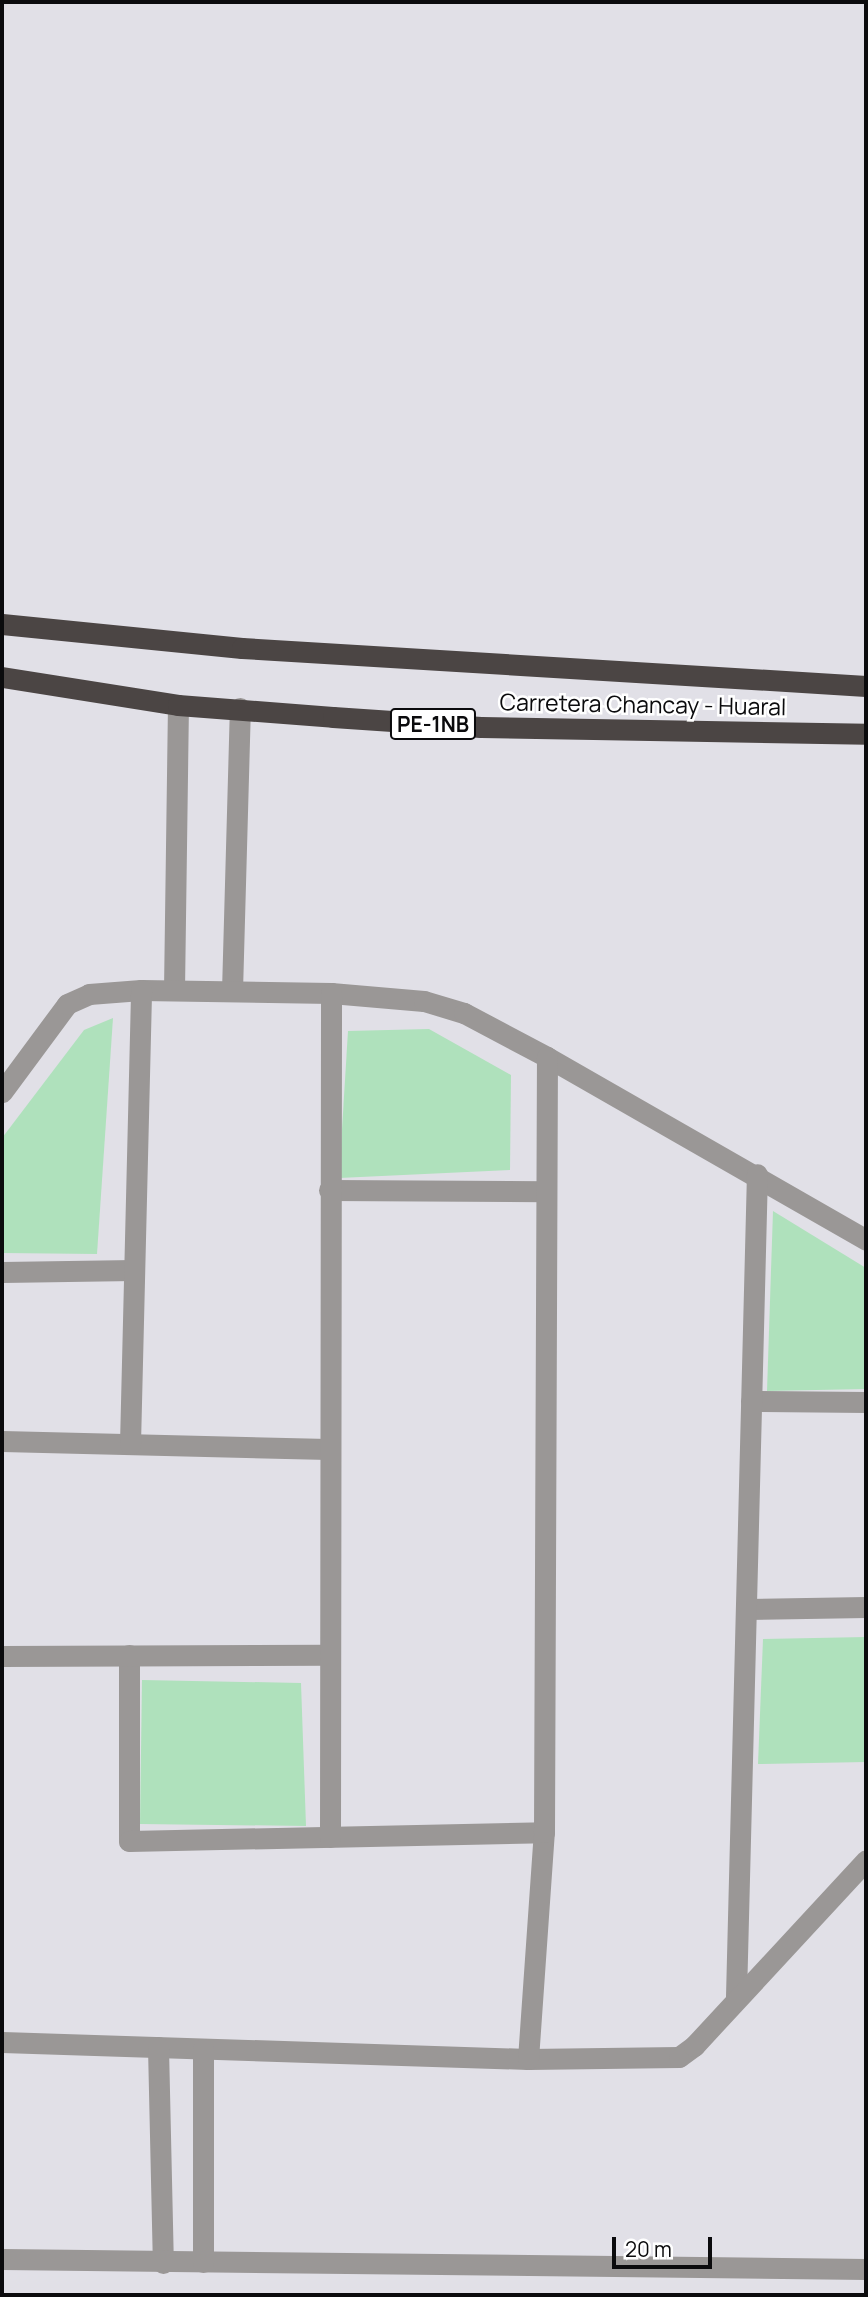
<!DOCTYPE html>
<style>
body{margin:0}
#map{position:relative;width:868px;height:2297px;overflow:hidden;background:#e1e0e7;font-family:Manrope,sans-serif}
div>[style]{position:absolute}
.green>*{inset:0;background:#afe1bc}
.minor>*{height:21px;margin:-10.5px;padding:0 10.5px;transform-origin:10.5px;border-radius:10.5px;background:#9a9796}
.highway>*{height:21px;margin:-10.5px;padding:0 10.5px;transform-origin:10.5px;border-radius:10.5px;background:#4b4544}
span{translate:-50% -50%;white-space:nowrap;text-align:center;line-height:1.15;-webkit-text-stroke:5px #fff;paint-order:stroke}
.shield-label span{padding:2px 5px;background:#fff;border:2px solid;border-radius:5px;-webkit-text-stroke-width:0}
.shield-label{font-size:21px;color:#0b0b0d;font-weight:700}
.street-label{font-size:23px;color:#0b0b0d}
.frame{position:absolute;inset:0;border:4px solid #0b0b0d;pointer-events:none}
.scale{position:absolute;left:612px;top:2237px;width:100px;height:32px;box-sizing:border-box;border:4px solid #0b0b0d;border-top:0;padding-left:9px;font-size:21px;line-height:24px;white-space:nowrap;color:#0b0b0d;-webkit-text-stroke:5px #fff;paint-order:stroke}
</style>
<div id="map">
<div class="green">
<i style="clip-path:polygon(113px 1018px,97px 1254px,2px 1253px,2px 1138px,84px 1030px)"></i>
<i style="clip-path:polygon(429px 1029px,511px 1075px,510px 1170px,339px 1178px,348px 1031px)"></i>
<i style="clip-path:polygon(773px 1211px,866px 1268px,866px 1389px,767px 1391px)"></i>
<i style="clip-path:polygon(866px 1637px,866px 1762px,758px 1764px,763px 1639px)"></i>
<i style="clip-path:polygon(142px 1680px,301px 1683px,306px 1826px,140px 1824px)"></i>
</div>
<div class="minor">
<i style="left:174px;top:990px;width:285px;rotate:-89.2deg"></i>
<i style="left:232px;top:991px;width:283px;rotate:-88.4deg"></i>
<i style="left:2px;top:1092px;width:109px;rotate:-53.5deg"></i>
<i style="left:67px;top:1004px;width:24px;rotate:-24deg"></i>
<i style="left:89px;top:994px;width:52px;rotate:-4.4deg"></i>
<i style="left:141px;top:990px;width:190px;rotate:0.9deg"></i>
<i style="left:331px;top:993px;width:93px;rotate:4.9deg"></i>
<i style="left:424px;top:1001px;width:42px;rotate:16.7deg"></i>
<i style="left:464px;top:1013px;width:94px;rotate:27.9deg"></i>
<i style="left:547px;top:1057px;width:368px;rotate:29.8deg"></i>
<i style="left:329px;top:1190px;width:217px;rotate:0.3deg"></i>
<i style="left:2px;top:1272px;width:132px;rotate:-0.9deg"></i>
<i style="left:751px;top:1401px;width:115px;rotate:0.5deg"></i>
<i style="left:2px;top:1441px;width:326px;rotate:1.4deg"></i>
<i style="left:130px;top:1444px;width:454px;rotate:-88.6deg"></i>
<i style="left:746px;top:1609px;width:120px;rotate:-1deg"></i>
<i style="left:129px;top:1655px;width:186px;rotate:90deg"></i>
<i style="left:129px;top:1841px;width:415px;rotate:-1.2deg"></i>
<i style="left:2px;top:1656px;width:325px;rotate:-0.2deg"></i>
<i style="left:330px;top:1837px;width:844px;rotate:-89.93deg"></i>
<i style="left:736px;top:1996px;width:822px;rotate:-88.54deg"></i>
<i style="left:2px;top:2042px;width:526px;rotate:1.85deg"></i>
<i style="left:528px;top:2059px;width:151px;rotate:-0.8deg"></i>
<i style="left:679px;top:2057px;width:19px;rotate:-36deg"></i>
<i style="left:694px;top:2046px;width:253px;rotate:-47.2deg"></i>
<i style="left:158px;top:2047px;width:216px;rotate:88.7deg"></i>
<i style="left:528px;top:2059px;width:228px;rotate:-86deg"></i>
<i style="left:544px;top:1832px;width:775px;rotate:-89.78deg"></i>
<i style="left:2px;top:2259px;width:864px;rotate:0.66deg"></i>
<i style="left:203px;top:2262px;width:213px;rotate:-90deg"></i>
</div>
<div class="highway">
<i style="left:2px;top:624px;width:241px;rotate:5.7deg"></i>
<i style="left:242px;top:648px;width:625px;rotate:3.48deg"></i>
<i style="left:2px;top:677px;width:178px;rotate:9deg"></i>
<i style="left:178px;top:705px;width:155px;rotate:4.4deg"></i>
<i style="left:333px;top:717px;width:148px;rotate:3.9deg"></i>
<i style="left:481px;top:727px;width:385px;rotate:1deg"></i>
</div>
<div class="shield-label">
<span style="left:433px;top:724px">PE-1NB</span>
</div>
<div class="street-label">
<span style="left:643px;top:704px;rotate:1deg">Carretera Chancay - Huaral</span>
</div>
<div class="frame"></div>
<div class="scale">20 m</div>
</div>
